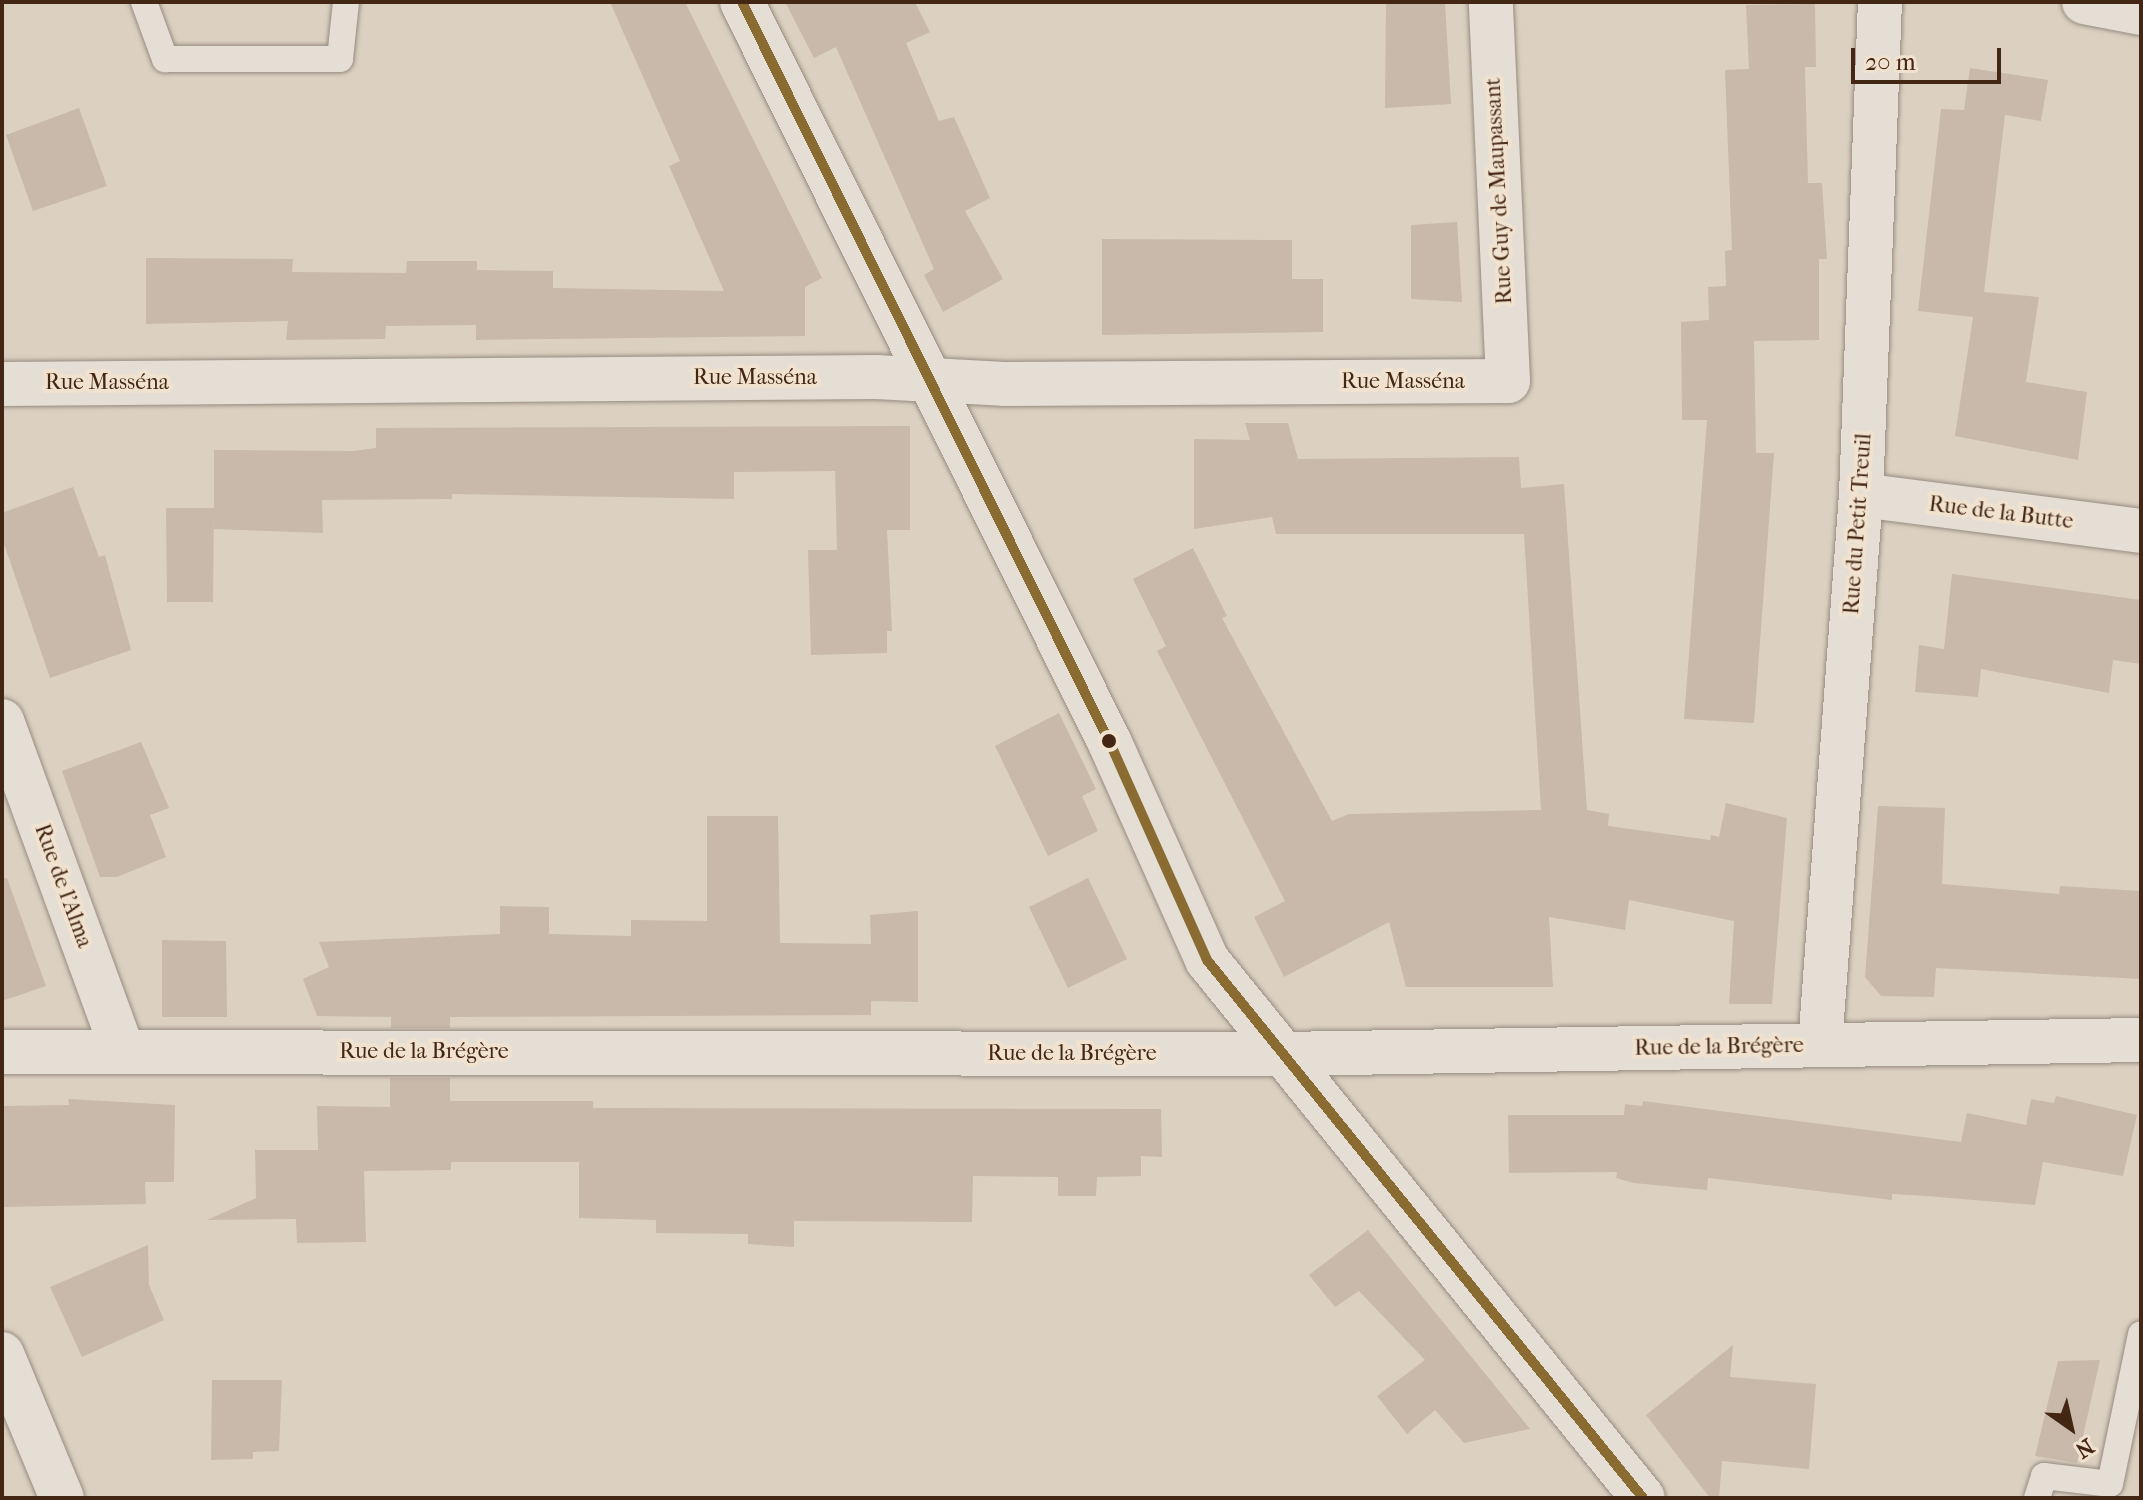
<!DOCTYPE html>
<meta charset="utf-8">
<style>
body{margin:0}
#map{position:relative;width:2143px;height:1500px;overflow:hidden;background:#dcd1c0;font-family:"IM FELL French Canon",serif}
div>[style]{position:absolute}
.building>*{inset:0;background:#c8b9aa}
.roads{filter:drop-shadow(0 0 2px #968c80) drop-shadow(0 0 2px #968c80)}
.lane>*{height:26px;margin:-13px;padding:0 13px;transform-origin:13px;border-radius:13px;background:#e4ded5}
.street>*{height:44px;margin:-22px;padding:0 22px;transform-origin:22px;border-radius:22px;background:#e4ded5}
.bus-1>*{height:10px;margin:-5px;padding:0 5px;transform-origin:5px;border-radius:5px;background:#8a6c32}
.dots>*{width:22px;height:22px;translate:-50% -50%;box-sizing:border-box;border:4px solid #f0e2ce;border-radius:50%}
span{translate:-50% -50%;white-space:nowrap;text-align:center;line-height:1.15;-webkit-text-stroke:8px #f0e2ce;paint-order:stroke}
.street-label{font-size:22px;color:#442614}
.frame{position:absolute;inset:0;border:4px solid #442614;pointer-events:none}
.north{position:absolute;left:2031px;top:1388px;width:80px;height:80px;-webkit-text-stroke:6px #f0e2ce;paint-order:stroke;rotate:146deg;font-size:22px;font-weight:700;line-height:32px;text-align:center;color:#442614}
.north::after{content:'';display:block;margin:auto;width:28px;height:36px;background:#442614;clip-path:polygon(50% 0,100% 100%,50% 72%,0 100%)}
.scale{position:absolute;left:1851px;top:48px;width:150px;height:36px;box-sizing:border-box;border:4px solid #442614;border-top:0;padding-left:10px;font-size:24px;line-height:28px;white-space:nowrap;color:#442614;-webkit-text-stroke:6px #f0e2ce;paint-order:stroke}
</style>
<div id="map">
<div class="building">
<i style="clip-path:polygon(610px 2px,685px 2px,822px 278px,805px 287px,805px 336px,476px 340px,476px 325px,386px 326px,385px 339px,286px 340px,288px 321px,146px 324px,146px 258px,293px 259px,292px 272px,406px 273px,407px 261px,477px 261px,477px 270px,553px 271px,553px 288px,724px 291px,669px 166px,680px 161px)"></i>
<i style="clip-path:polygon(785px 2px,915px 2px,930px 32px,906px 43px,939px 121px,954px 117px,990px 198px,965px 211px,1003px 279px,943px 312px,924px 275px,934px 269px,836px 47px,814px 58px)"></i>
<i style="clip-path:polygon(1386px 2px,1445px 2px,1451px 104px,1385px 108px)"></i>
<i style="clip-path:polygon(1815px 4px,1816px 67px,1805px 67px,1808px 183px,1822px 183px,1827px 259px,1819px 259px,1819px 340px,1754px 341px,1756px 453px,1774px 453px,1754px 723px,1684px 719px,1707px 420px,1682px 420px,1681px 322px,1709px 320px,1708px 287px,1726px 286px,1725px 251px,1732px 250px,1725px 70px,1749px 69px,1746px 5px)"></i>
<i style="clip-path:polygon(1970px 68px,2048px 80px,2041px 121px,2005px 115px,1984px 292px,2039px 297px,2026px 382px,2087px 392px,2078px 460px,1955px 436px,1973px 317px,1918px 311px,1941px 109px,1964px 110px)"></i>
<i style="clip-path:polygon(79px 108px,107px 186px,33px 211px,6px 135px)"></i>
<i style="clip-path:polygon(1457px 222px,1462px 302px,1411px 299px,1411px 225px)"></i>
<i style="clip-path:polygon(1102px 239px,1292px 240px,1292px 279px,1323px 279px,1323px 332px,1102px 335px)"></i>
<i style="clip-path:polygon(1245px 423px,1288px 423px,1298px 459px,1519px 457px,1521px 488px,1564px 484px,1587px 810px,1609px 814px,1608px 826px,1710px 840px,1711px 835px,1719px 837px,1726px 803px,1787px 818px,1772px 1004px,1729px 1004px,1734px 921px,1629px 900px,1625px 930px,1549px 917px,1553px 987px,1406px 987px,1389px 922px,1284px 977px,1254px 917px,1285px 901px,1157px 651px,1166px 646px,1133px 579px,1193px 548px,1227px 616px,1222px 618px,1332px 821px,1349px 814px,1541px 810px,1524px 534px,1276px 534px,1272px 517px,1194px 529px,1194px 439px,1250px 440px)"></i>
<i style="clip-path:polygon(910px 426px,910px 530px,887px 530px,892px 631px,887px 631px,887px 653px,811px 655px,808px 550px,837px 550px,835px 471px,734px 472px,734px 499px,452px 494px,452px 499px,322px 500px,323px 533px,214px 529px,214px 450px,353px 451px,376px 448px,376px 428px)"></i>
<i style="clip-path:polygon(73px 487px,99px 557px,105px 555px,131px 650px,50px 678px,2px 538px,2px 513px)"></i>
<i style="clip-path:polygon(166px 508px,214px 508px,213px 602px,167px 602px)"></i>
<i style="clip-path:polygon(1952px 574px,2141px 600px,2141px 664px,2113px 660px,2109px 693px,1981px 669px,1978px 697px,1915px 692px,1919px 645px,1944px 649px)"></i>
<i style="clip-path:polygon(1059px 713px,1096px 789px,1082px 796px,1098px 831px,1048px 856px,995px 746px)"></i>
<i style="clip-path:polygon(141px 742px,169px 808px,150px 815px,166px 857px,117px 877px,100px 877px,62px 771px)"></i>
<i style="clip-path:polygon(1878px 806px,1945px 808px,1942px 884px,2059px 894px,2060px 886px,2141px 891px,2140px 979px,1936px 968px,1934px 997px,1881px 996px,1865px 977px)"></i>
<i style="clip-path:polygon(707px 816px,778px 816px,780px 943px,871px 944px,870px 915px,918px 911px,918px 1002px,871px 1001px,871px 1015px,450px 1017px,450px 1028px,391px 1028px,391px 1017px,317px 1016px,303px 979px,329px 967px,319px 942px,500px 934px,500px 906px,549px 907px,549px 934px,631px 936px,631px 920px,707px 921px)"></i>
<i style="clip-path:polygon(7px 878px,46px 986px,2px 1001px,2px 879px)"></i>
<i style="clip-path:polygon(1088px 878px,1127px 959px,1068px 988px,1029px 907px)"></i>
<i style="clip-path:polygon(162px 940px,226px 941px,227px 1017px,162px 1017px)"></i>
<i style="clip-path:polygon(390px 1078px,450px 1078px,450px 1101px,593px 1101px,593px 1108px,1161px 1109px,1162px 1157px,1141px 1156px,1141px 1176px,1097px 1177px,1096px 1196px,1058px 1196px,1058px 1177px,973px 1176px,972px 1222px,794px 1221px,794px 1247px,748px 1244px,748px 1234px,656px 1233px,656px 1220px,579px 1218px,579px 1162px,451px 1162px,451px 1170px,364px 1171px,366px 1242px,297px 1243px,296px 1219px,207px 1220px,256px 1198px,255px 1150px,318px 1150px,317px 1106px,390px 1107px)"></i>
<i style="clip-path:polygon(2056px 1096px,2137px 1115px,2123px 1176px,2043px 1162px,2035px 1205px,1926px 1196px,1892px 1194px,1892px 1200px,1708px 1178px,1707px 1190px,1634px 1183px,1616px 1178px,1617px 1172px,1509px 1173px,1508px 1115px,1624px 1115px,1625px 1104px,1642px 1106px,1643px 1101px,1961px 1142px,1967px 1113px,2026px 1125px,2031px 1099px,2054px 1103px)"></i>
<i style="clip-path:polygon(68px 1099px,175px 1105px,174px 1182px,145px 1182px,146px 1204px,2px 1207px,2px 1106px,69px 1105px)"></i>
<i style="clip-path:polygon(1368px 1230px,1496px 1387px,1530px 1429px,1464px 1443px,1435px 1410px,1407px 1434px,1377px 1396px,1425px 1360px,1359px 1291px,1335px 1307px,1309px 1275px)"></i>
<i style="clip-path:polygon(148px 1245px,149px 1285px,164px 1320px,82px 1357px,50px 1287px)"></i>
<i style="clip-path:polygon(1733px 1345px,1730px 1377px,1816px 1384px,1809px 1469px,1722px 1461px,1719px 1498px,1710px 1498px,1646px 1415px)"></i>
<i style="clip-path:polygon(2100px 1360px,2077px 1463px,2035px 1456px,2058px 1361px)"></i>
<i style="clip-path:polygon(212px 1380px,282px 1380px,279px 1451px,253px 1452px,253px 1459px,211px 1460px)"></i>
</div>
<div class="roads">
<div class="lane">
<i style="left:144px;top:2px;width:61px;rotate:69.8deg"></i>
<i style="left:165px;top:59px;width:175px"></i>
<i style="left:340px;top:59px;width:57px;rotate:-84deg"></i>
<i style="left:2037px;top:1498px;width:23px;rotate:-72deg"></i>
<i style="left:2044px;top:1476px;width:66px;rotate:6.9deg"></i>
<i style="left:2110px;top:1484px;width:153px;rotate:-78.3deg"></i>
</div>
<div class="street">
<i style="left:742px;top:2px;width:827px;rotate:63.59deg"></i>
<i style="left:1110px;top:743px;width:238px;rotate:65.9deg"></i>
<i style="left:1207px;top:960px;width:692px;rotate:50.98deg"></i>
<i style="left:2084px;top:2px;width:58px;rotate:10.9deg"></i>
<i style="left:2px;top:384px;width:874px;rotate:-0.46deg"></i>
<i style="left:876px;top:377px;width:129px;rotate:3.1deg"></i>
<i style="left:1005px;top:384px;width:503px;rotate:-0.34deg"></i>
<i style="left:1508px;top:381px;width:379px;rotate:-92.6deg"></i>
<i style="left:1861px;top:495px;width:282px;rotate:7.3deg"></i>
<i style="left:2px;top:721px;width:351px;rotate:69.9deg"></i>
<i style="left:1820px;top:1045px;width:552px;rotate:-85.74deg"></i>
<i style="left:1861px;top:495px;width:493px;rotate:-87.8deg"></i>
<i style="left:2px;top:1052px;width:1278px;rotate:0.09deg"></i>
<i style="left:1280px;top:1054px;width:861px;rotate:-0.93deg"></i>
<i style="left:2px;top:1354px;width:156px;rotate:67.4deg"></i>
</div>
</div>
<div class="bus-1">
<i style="left:742px;top:2px;width:827px;rotate:63.59deg"></i>
<i style="left:1110px;top:743px;width:238px;rotate:65.9deg"></i>
<i style="left:1207px;top:960px;width:692px;rotate:50.98deg"></i>
</div>
<div class="dots">
<i style="left:1109px;top:741px;background:#442614"></i>
</div>
<div class="street-label">
<span style="left:1499px;top:191px;rotate:-93deg">Rue Guy de Maupassant</span>
<span style="left:755px;top:378px">Rue Masséna</span>
<span style="left:1403px;top:382px">Rue Masséna</span>
<span style="left:107px;top:383px">Rue Masséna</span>
<span style="left:2001px;top:513px;rotate:7deg">Rue de la Butte</span>
<span style="left:1858px;top:524px;rotate:-86deg">Rue du Petit Treuil</span>
<span style="left:63px;top:886px;rotate:70deg">Rue de l'Alma</span>
<span style="left:1719px;top:1047px;rotate:-1deg">Rue de la Brégère</span>
<span style="left:424px;top:1052px">Rue de la Brégère</span>
<span style="left:1072px;top:1054px">Rue de la Brégère</span>
</div>
<div class="frame"></div>
<div class="north">N</div>
<div class="scale">20 m</div>
</div>
